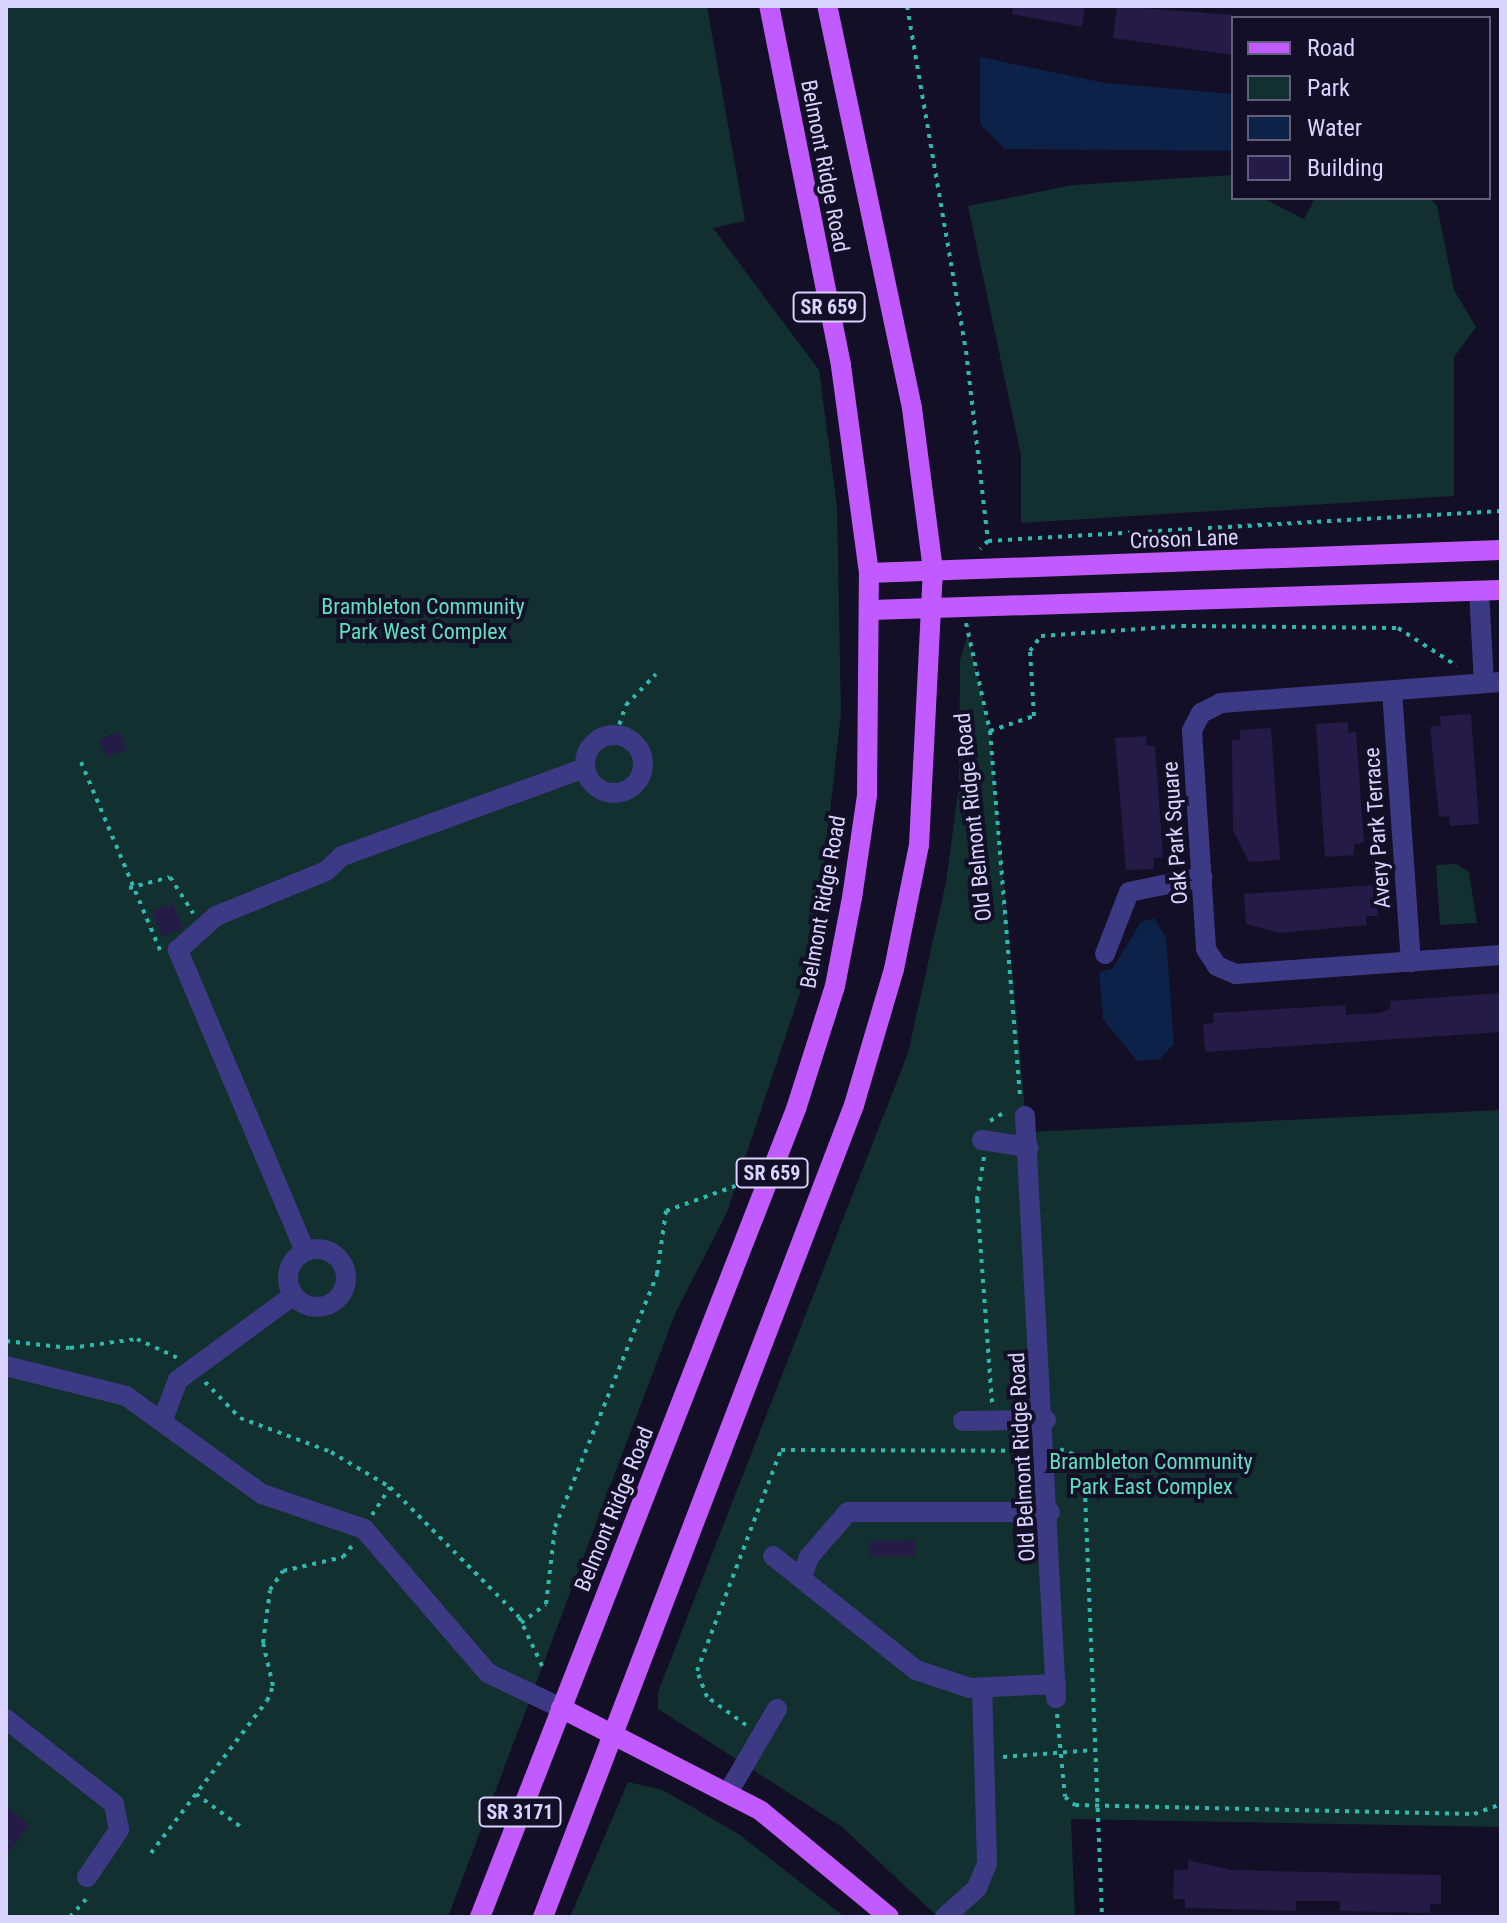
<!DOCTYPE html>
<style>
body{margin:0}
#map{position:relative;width:1507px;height:1923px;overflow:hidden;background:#130f26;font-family:"Roboto Condensed",sans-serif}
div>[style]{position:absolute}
.green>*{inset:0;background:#12302f}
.water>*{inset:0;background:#0c2248}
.building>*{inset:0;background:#241b47}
.path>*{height:4px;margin-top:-2px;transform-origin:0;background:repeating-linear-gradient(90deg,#2fb8b0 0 4px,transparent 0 10px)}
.minor>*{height:20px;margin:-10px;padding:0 10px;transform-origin:10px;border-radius:10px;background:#3d3a85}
.minor>.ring{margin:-10px;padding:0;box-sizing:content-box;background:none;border:20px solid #3d3a85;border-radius:50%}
.major>*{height:20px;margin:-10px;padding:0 10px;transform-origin:10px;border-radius:10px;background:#c25bff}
span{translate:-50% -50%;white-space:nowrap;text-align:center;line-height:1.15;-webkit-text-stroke:8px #130f26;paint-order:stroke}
.shield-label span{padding:2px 6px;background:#130f26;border:2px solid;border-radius:6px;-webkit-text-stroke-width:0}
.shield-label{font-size:20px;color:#d9d4ff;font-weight:700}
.street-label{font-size:22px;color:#d9d4ff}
.park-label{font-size:22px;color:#5fe0c0}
.frame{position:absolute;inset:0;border:8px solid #d9d4ff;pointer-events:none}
.legend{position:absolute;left:1231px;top:16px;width:260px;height:184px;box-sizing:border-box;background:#130f26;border:2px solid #625e7d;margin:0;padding:10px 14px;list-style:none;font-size:24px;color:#d9d4ff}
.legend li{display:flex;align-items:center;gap:16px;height:40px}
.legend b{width:40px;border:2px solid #625e7d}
</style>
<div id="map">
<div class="green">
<i style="clip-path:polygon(6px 6px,707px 6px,745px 221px,713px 228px,819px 370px,837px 506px,841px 713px,820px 902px,800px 993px,727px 1212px,675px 1314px,448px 1917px,6px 1917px)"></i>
<i style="clip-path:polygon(1232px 175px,1233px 198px,1263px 198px,1304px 219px,1315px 198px,1430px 198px,1437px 206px,1454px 290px,1476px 327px,1454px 357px,1454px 496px,1021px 523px,1021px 455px,968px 206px,1073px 185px)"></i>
<i style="clip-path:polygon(968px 634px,990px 731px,1027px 1132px,1501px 1110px,1501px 1827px,1071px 1819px,1075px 1917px,938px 1917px,842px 1827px,658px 1709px,658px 1692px,908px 1053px,946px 882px,959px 786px,960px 660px)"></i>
<i style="clip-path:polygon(1456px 864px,1469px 872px,1477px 923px,1440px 925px,1436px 865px)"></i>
<i style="clip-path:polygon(628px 1782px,663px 1790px,740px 1835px,845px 1917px,570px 1917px)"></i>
</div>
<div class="water">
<i style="clip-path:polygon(980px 57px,1105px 83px,1233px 94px,1233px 151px,1005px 149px,980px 124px)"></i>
<i style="clip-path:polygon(1154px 918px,1166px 938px,1174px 1044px,1160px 1059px,1137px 1061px,1103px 1019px,1099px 972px,1112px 969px,1141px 922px)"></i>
</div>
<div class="building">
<i style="clip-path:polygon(1013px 6px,1085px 6px,1082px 27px,1012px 14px)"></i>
<i style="clip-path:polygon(1117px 6px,1233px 15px,1233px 55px,1113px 38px)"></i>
<i style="clip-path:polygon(1471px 714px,1479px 824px,1450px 826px,1449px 816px,1439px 817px,1430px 727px,1441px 726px,1440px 716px)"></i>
<i style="clip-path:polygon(1348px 722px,1348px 733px,1356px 732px,1364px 843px,1354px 844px,1354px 855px,1325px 857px,1316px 724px)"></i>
<i style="clip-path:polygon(1271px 728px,1280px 860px,1249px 862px,1233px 831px,1232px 740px,1240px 740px,1240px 730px)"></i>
<i style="clip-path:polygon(119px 731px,127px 749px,107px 757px,99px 740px)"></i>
<i style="clip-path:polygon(1146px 736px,1147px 746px,1155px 746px,1163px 857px,1154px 858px,1154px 869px,1126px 870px,1115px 738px)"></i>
<i style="clip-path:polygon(1376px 885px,1378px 916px,1366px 916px,1367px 925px,1279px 933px,1246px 924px,1244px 894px)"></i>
<i style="clip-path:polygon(173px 903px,183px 928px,162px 937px,152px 912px)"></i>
<i style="clip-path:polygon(1501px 993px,1501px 1032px,1205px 1052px,1203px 1024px,1214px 1023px,1213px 1013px,1346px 1005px,1346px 1015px,1380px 1013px,1390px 1009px,1390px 1001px)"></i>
<i style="clip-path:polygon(915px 1540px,915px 1556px,869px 1556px,869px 1541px)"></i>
<i style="clip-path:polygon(6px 1806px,30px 1825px,6px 1855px)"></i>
<i style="clip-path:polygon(1188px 1860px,1231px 1870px,1441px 1875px,1441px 1904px,1430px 1904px,1430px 1913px,1340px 1911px,1340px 1901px,1296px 1901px,1296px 1911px,1185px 1908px,1185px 1899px,1173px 1899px,1174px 1870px,1188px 1870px)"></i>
</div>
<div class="path">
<i style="left:907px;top:6px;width:350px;rotate:80.3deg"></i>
<i style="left:966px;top:351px;width:191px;rotate:83.4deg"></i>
<i style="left:988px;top:541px;width:11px;rotate:135deg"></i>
<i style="left:988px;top:541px;width:514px;rotate:-3.35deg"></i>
<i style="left:966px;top:623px;width:111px;rotate:77.5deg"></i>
<i style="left:990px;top:731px;width:368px;rotate:85.3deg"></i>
<i style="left:1501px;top:729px;width:52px;rotate:90deg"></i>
<i style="left:990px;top:731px;width:46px;rotate:-18.8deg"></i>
<i style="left:1034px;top:716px;width:65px;rotate:-93.5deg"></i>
<i style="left:1030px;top:651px;width:19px;rotate:-54deg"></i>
<i style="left:1041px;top:636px;width:141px;rotate:-4.1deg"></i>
<i style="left:1182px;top:626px;width:216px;rotate:0.5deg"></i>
<i style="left:1398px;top:628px;width:70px;rotate:32.8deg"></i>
<i style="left:616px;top:734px;width:31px;rotate:-71deg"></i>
<i style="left:626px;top:705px;width:43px;rotate:-45.9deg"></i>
<i style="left:81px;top:762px;width:206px;rotate:67.2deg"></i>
<i style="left:129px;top:888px;width:42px;rotate:-15deg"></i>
<i style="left:170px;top:877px;width:43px;rotate:57.4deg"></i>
<i style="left:990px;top:1121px;width:17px;rotate:-31deg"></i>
<i style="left:984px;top:1157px;width:43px;rotate:99.5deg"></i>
<i style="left:977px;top:1199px;width:205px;rotate:85.8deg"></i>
<i style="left:6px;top:1341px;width:64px;rotate:6.2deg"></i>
<i style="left:70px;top:1348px;width:68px;rotate:-7.7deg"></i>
<i style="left:137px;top:1339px;width:45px;rotate:24.9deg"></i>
<i style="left:205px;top:1382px;width:50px;rotate:45.8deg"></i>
<i style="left:240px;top:1418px;width:97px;rotate:20.5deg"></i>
<i style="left:331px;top:1452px;width:69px;rotate:30.7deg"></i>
<i style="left:390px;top:1487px;width:183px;rotate:45.2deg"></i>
<i style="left:519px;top:1617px;width:59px;rotate:64.7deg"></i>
<i style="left:1060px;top:1449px;width:17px;rotate:21deg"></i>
<i style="left:1076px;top:1455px;width:15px;rotate:58deg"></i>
<i style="left:1084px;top:1468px;width:449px;rotate:87.7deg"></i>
<i style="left:372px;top:1515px;width:33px;rotate:-57deg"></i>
<i style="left:521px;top:1623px;width:31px;rotate:-37deg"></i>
<i style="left:546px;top:1604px;width:78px;rotate:-83.3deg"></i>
<i style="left:555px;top:1527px;width:273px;rotate:-68deg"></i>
<i style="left:657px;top:1274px;width:64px;rotate:-81.9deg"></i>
<i style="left:666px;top:1211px;width:77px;rotate:-19.9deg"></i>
<i style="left:1057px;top:1714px;width:83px;rotate:84.5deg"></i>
<i style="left:1065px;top:1797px;width:13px;rotate:39deg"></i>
<i style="left:1075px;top:1805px;width:399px;rotate:1.3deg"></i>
<i style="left:1474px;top:1814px;width:29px;rotate:-20deg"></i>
<i style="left:746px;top:1725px;width:48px;rotate:-144.3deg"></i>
<i style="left:707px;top:1697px;width:28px;rotate:-111deg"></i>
<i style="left:697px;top:1671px;width:236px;rotate:-69.2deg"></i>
<i style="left:781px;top:1450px;width:245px;rotate:0.2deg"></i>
<i style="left:1003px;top:1757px;width:91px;rotate:-4.4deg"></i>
<i style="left:196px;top:1794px;width:56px;rotate:36.3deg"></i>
<i style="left:151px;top:1853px;width:191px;rotate:-52.7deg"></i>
<i style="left:267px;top:1701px;width:16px;rotate:-68deg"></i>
<i style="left:273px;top:1686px;width:44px;rotate:-103.1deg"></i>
<i style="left:263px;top:1643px;width:53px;rotate:-82.5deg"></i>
<i style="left:270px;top:1590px;width:23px;rotate:-56deg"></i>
<i style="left:283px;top:1571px;width:62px;rotate:-13.1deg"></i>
<i style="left:343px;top:1557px;width:14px;rotate:-51deg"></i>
<i style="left:70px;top:1917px;width:28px;rotate:-48deg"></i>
</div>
<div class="minor">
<i style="left:1479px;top:591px;width:92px;rotate:86.9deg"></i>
<i style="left:1501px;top:682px;width:281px;rotate:175.7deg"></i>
<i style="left:1221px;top:703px;width:22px;rotate:153deg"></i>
<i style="left:1201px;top:713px;width:20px;rotate:117deg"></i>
<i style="left:1192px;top:731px;width:218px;rotate:86.3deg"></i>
<i style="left:1206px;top:949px;width:20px;rotate:57deg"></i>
<i style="left:1217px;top:966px;width:21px;rotate:23deg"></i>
<i style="left:1236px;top:974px;width:266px;rotate:-4.1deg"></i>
<i style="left:1392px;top:691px;width:272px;rotate:86deg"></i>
<i class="ring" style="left:585px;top:735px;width:38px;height:38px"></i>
<i style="left:1105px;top:954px;width:66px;rotate:-68.8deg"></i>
<i style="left:1129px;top:892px;width:75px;rotate:-11.6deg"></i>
<i style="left:1025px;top:1116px;width:583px;rotate:86.95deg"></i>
<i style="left:982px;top:1140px;width:47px;rotate:8.7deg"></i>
<i class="ring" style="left:288px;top:1249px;width:38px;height:38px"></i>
<i style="left:305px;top:1251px;width:327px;rotate:-112.9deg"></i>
<i style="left:178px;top:950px;width:51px;rotate:-41.8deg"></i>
<i style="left:216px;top:916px;width:119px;rotate:-22.2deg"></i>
<i style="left:326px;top:871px;width:22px;rotate:-43deg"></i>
<i style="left:342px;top:856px;width:258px;rotate:-19.9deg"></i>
<i style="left:6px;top:1366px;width:124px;rotate:14deg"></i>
<i style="left:126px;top:1396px;width:168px;rotate:35.8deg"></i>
<i style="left:262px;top:1494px;width:108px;rotate:18.9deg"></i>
<i style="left:364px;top:1529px;width:190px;rotate:49.3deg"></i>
<i style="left:488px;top:1673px;width:81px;rotate:25.6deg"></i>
<i style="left:163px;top:1419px;width:42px;rotate:-69deg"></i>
<i style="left:178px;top:1380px;width:140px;rotate:-36.3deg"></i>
<i style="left:963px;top:1421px;width:83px;rotate:-0.7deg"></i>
<i style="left:773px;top:1556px;width:183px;rotate:38.6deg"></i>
<i style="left:916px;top:1670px;width:57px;rotate:18.4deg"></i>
<i style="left:970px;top:1688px;width:86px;rotate:-2.7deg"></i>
<i style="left:802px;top:1577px;width:21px;rotate:-71deg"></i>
<i style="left:809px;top:1557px;width:60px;rotate:-49.1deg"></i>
<i style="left:848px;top:1512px;width:202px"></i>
<i style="left:6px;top:1719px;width:137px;rotate:38.2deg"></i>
<i style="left:114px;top:1804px;width:26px;rotate:79deg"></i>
<i style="left:119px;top:1830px;width:57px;rotate:124.2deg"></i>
<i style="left:729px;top:1791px;width:95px;rotate:-59.7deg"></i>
<i style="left:945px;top:1917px;width:43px;rotate:-42.2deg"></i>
<i style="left:977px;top:1888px;width:27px;rotate:-68deg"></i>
<i style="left:987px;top:1863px;width:175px;rotate:-91.6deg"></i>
</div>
<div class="major">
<i style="left:869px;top:573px;width:632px;rotate:-2.08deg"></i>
<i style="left:871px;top:610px;width:630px;rotate:-1.82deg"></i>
<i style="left:561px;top:1708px;width:225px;rotate:27.2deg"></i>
<i style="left:761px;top:1811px;width:166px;rotate:39.6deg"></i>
<i style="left:480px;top:1917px;width:868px;rotate:-68.64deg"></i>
<i style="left:796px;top:1109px;width:129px;rotate:-72.4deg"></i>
<i style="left:835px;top:986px;width:90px;rotate:-79.1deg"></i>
<i style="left:852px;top:898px;width:104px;rotate:-81.7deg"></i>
<i style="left:867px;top:795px;width:222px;rotate:-89.5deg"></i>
<i style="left:869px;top:573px;width:210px;rotate:-97.7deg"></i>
<i style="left:841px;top:365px;width:366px;rotate:-101.3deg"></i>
<i style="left:543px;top:1917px;width:870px;rotate:-69.04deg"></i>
<i style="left:854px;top:1105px;width:142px;rotate:-73.6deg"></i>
<i style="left:894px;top:969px;width:126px;rotate:-78.6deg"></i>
<i style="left:919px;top:845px;width:275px;rotate:-87.1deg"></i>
<i style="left:933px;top:570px;width:163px;rotate:-97.4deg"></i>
<i style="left:912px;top:408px;width:411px;rotate:-101.9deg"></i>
</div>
<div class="shield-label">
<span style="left:829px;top:307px">SR 659</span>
<span style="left:772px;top:1173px">SR 659</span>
<span style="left:520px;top:1812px">SR 3171</span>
</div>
<div class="street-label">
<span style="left:825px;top:166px;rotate:79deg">Belmont Ridge Road</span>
<span style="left:1184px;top:539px;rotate:-2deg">Croson Lane</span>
<span style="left:973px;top:817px;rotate:-96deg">Old Belmont Ridge Road</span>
<span style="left:1377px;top:828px;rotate:-94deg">Avery Park Terrace</span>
<span style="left:1175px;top:833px;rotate:-94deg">Oak Park Square</span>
<span style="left:823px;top:902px;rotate:-80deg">Belmont Ridge Road</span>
<span style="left:1022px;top:1457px;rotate:-93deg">Old Belmont Ridge Road</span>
<span style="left:614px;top:1509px;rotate:-68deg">Belmont Ridge Road</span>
</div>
<div class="park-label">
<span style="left:423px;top:619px">Brambleton Community<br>Park West Complex</span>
<span style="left:1151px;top:1474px">Brambleton Community<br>Park East Complex</span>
</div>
<div class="frame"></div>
<ul class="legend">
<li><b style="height:10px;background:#c25bff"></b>Road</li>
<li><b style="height:22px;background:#12302f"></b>Park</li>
<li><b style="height:22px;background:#0c2248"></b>Water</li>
<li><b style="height:22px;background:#241b47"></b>Building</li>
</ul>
</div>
